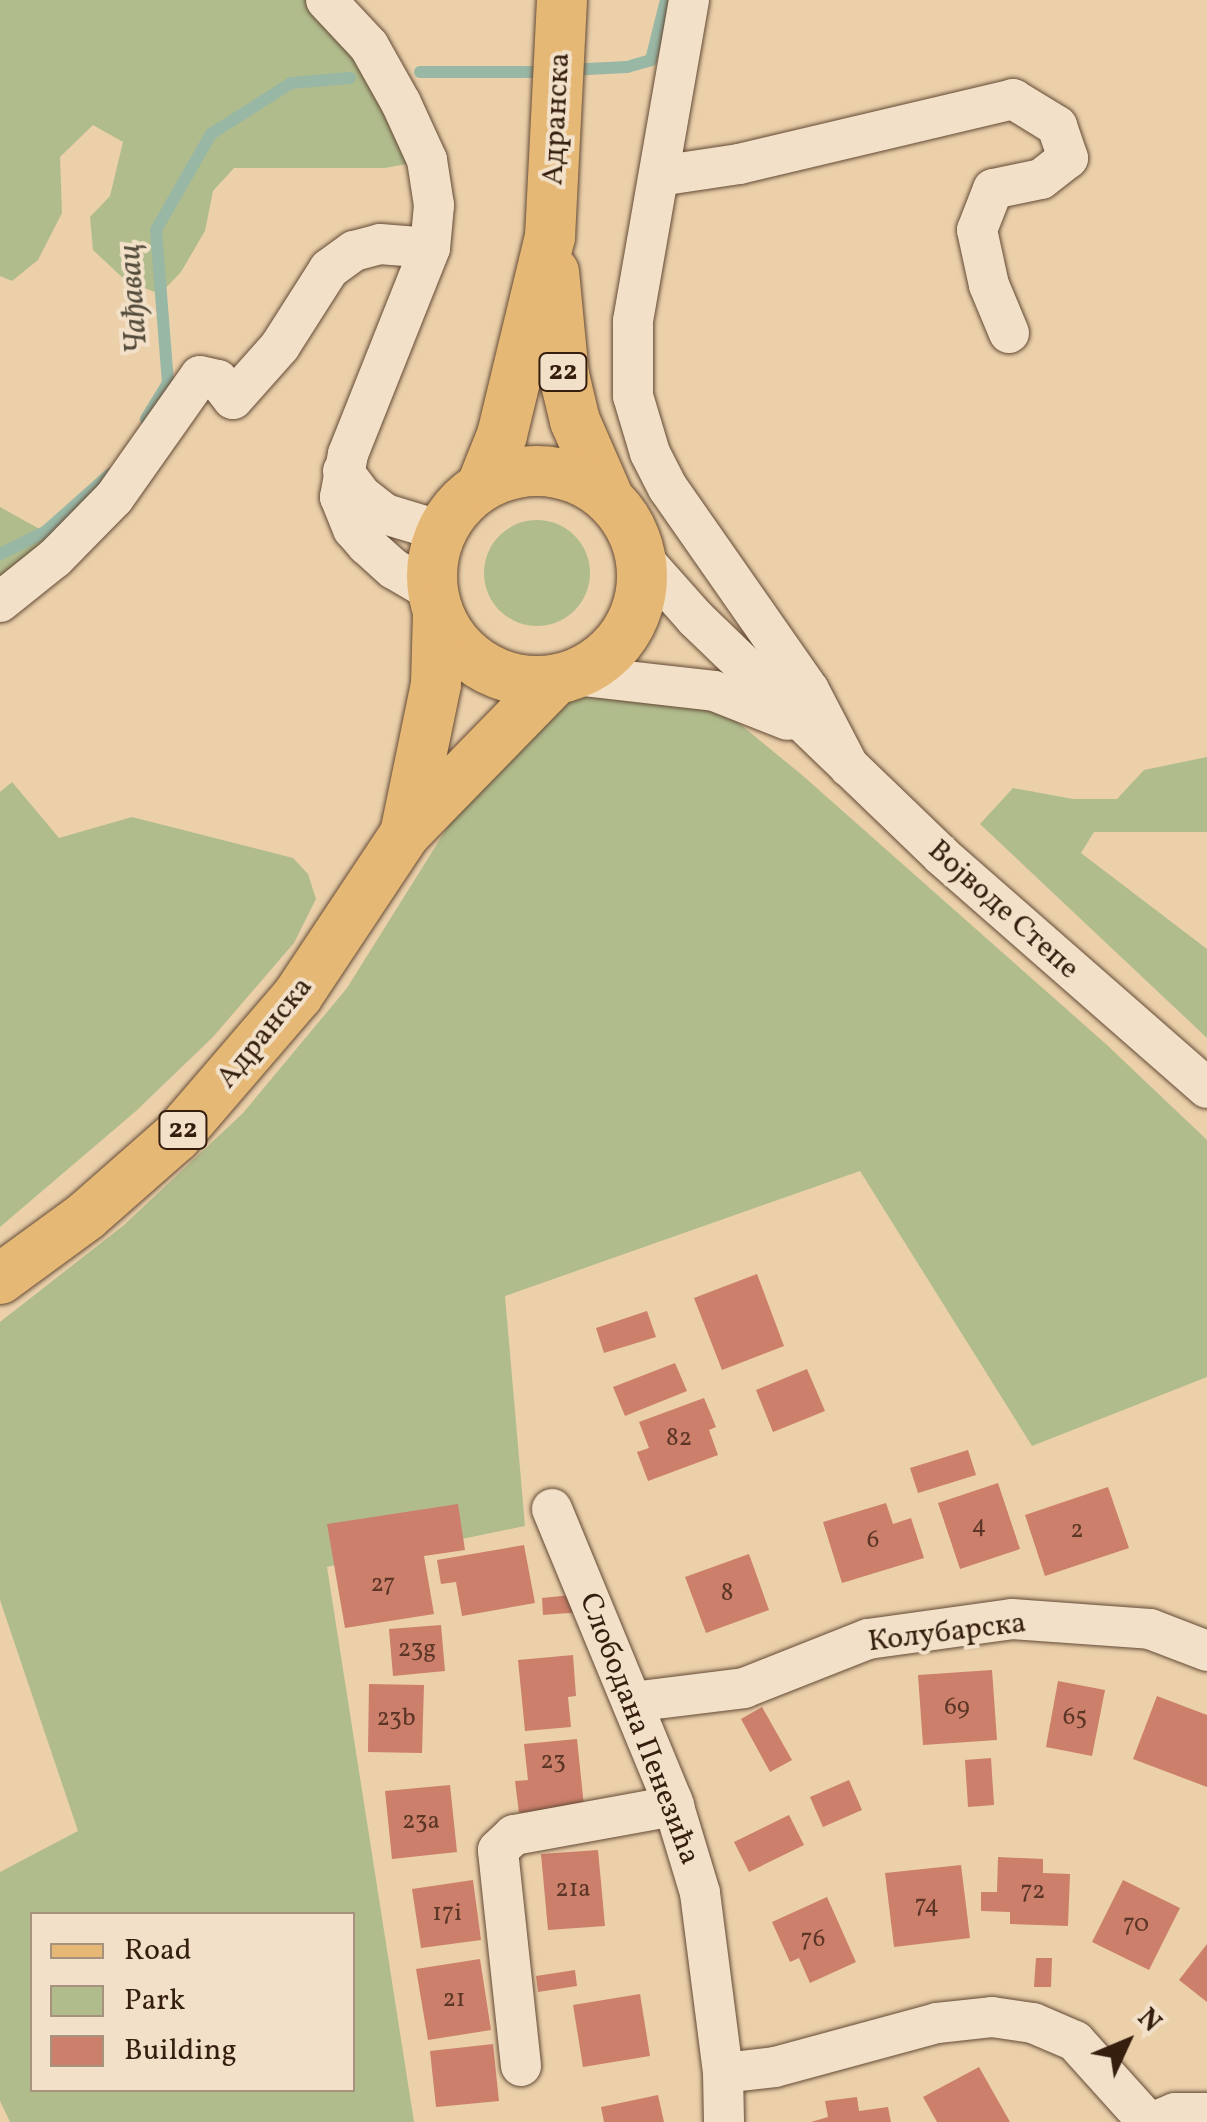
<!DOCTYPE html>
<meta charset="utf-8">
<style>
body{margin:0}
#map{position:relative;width:1207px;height:2122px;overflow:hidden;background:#ebd0aa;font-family:Vollkorn,serif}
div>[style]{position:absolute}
.green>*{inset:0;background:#b1bc8d}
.round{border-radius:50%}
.stream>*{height:12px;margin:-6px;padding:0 6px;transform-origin:6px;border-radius:6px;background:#99b7a5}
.building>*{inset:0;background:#cc7f6a}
.roads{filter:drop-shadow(0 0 2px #634a36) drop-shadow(0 0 2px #634a36)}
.minor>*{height:40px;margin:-20px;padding:0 20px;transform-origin:20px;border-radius:20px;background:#f2e0c8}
.major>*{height:50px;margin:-25px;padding:0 25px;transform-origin:25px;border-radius:25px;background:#e6b875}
.major>.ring{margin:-25px;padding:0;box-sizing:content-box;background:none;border:50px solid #e6b875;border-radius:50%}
span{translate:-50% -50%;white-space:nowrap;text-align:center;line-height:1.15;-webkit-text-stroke:8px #f2e0c8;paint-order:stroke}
.number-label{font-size:25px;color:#5c3626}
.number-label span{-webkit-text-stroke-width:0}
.shield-label span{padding:2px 8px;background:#f2e0c8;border:2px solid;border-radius:8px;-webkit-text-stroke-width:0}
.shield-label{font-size:28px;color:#361e0f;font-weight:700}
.street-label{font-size:30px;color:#361e0f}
.water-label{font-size:32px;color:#544c3c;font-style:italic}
.legend{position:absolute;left:30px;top:1912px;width:325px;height:180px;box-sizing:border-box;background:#f2e0c8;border:2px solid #a7927e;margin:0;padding:12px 18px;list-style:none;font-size:30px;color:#361e0f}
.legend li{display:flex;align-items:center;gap:20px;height:50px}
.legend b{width:50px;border:2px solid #a7927e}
.north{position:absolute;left:1077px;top:1992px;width:100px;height:100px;-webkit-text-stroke:8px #f2e0c8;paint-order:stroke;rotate:46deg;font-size:28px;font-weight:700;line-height:40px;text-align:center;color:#361e0f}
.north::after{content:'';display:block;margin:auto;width:35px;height:45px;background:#361e0f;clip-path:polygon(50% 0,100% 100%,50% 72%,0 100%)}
</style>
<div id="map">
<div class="green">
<i style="clip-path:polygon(0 0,326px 0,427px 160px,385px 168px,234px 168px,213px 191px,205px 231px,181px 272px,160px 294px,126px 281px,93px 250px,90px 217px,110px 196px,123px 142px,93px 125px,60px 157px,62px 213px,38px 260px,12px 281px,0 276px)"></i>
<i style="clip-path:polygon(0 507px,45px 532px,55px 558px,0 602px,0 553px,18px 544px,0 551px)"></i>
<i class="round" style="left:484px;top:520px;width:106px;height:106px"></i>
<i style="clip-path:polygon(evenodd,565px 692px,724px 711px,802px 775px,1107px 1045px,1207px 1140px,1207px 1377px,1032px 1446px,860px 1171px,505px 1296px,525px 1526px,327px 1567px,414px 2122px,10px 2122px,0 2101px,0 1872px,78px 1831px,0 1600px,0 1322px,124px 1225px,243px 1113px,347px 988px,477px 780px,565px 692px,32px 1914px,352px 1914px,352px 2090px,32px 2090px,32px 1914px)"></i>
<i style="clip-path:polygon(1207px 757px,1207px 832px,1094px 832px,1081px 853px,1207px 949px,1207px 1038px,980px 824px,1013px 788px,1073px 799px,1117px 799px,1144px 770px)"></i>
<i style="clip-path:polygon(12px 782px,59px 838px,132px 817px,293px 858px,308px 874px,316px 899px,294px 943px,213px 1037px,136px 1111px,0 1227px,0 792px)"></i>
</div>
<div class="stream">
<i style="left:568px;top:70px;width:59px;rotate:-2.9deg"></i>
<i style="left:627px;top:67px;width:25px;rotate:-16deg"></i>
<i style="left:651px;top:60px;width:62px;rotate:-76deg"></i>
<i style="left:420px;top:72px;width:128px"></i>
<i style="left:146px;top:419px;width:42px;rotate:-58.6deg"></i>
<i style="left:168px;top:383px;width:153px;rotate:-94.5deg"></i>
<i style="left:156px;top:230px;width:111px;rotate:-60.2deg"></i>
<i style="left:211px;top:134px;width:95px;rotate:-32.5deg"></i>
<i style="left:291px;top:83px;width:59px;rotate:-4.8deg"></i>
<i style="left:0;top:554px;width:50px;rotate:-26.1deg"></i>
<i style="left:45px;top:532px;width:87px;rotate:-41.7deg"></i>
</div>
<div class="building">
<i style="clip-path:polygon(757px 1274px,784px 1346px,722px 1370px,694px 1298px)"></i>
<i style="clip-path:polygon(647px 1311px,656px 1337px,604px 1353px,596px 1328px)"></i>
<i style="clip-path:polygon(675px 1363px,687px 1391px,625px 1416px,613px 1387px)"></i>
<i style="clip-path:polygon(807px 1369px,825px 1411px,773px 1432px,756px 1390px)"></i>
<i style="clip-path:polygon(704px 1398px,716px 1427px,709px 1430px,718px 1455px,648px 1481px,637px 1452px,649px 1448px,639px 1422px)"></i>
<i style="clip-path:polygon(968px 1450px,976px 1475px,918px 1493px,910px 1468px)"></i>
<i style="clip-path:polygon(998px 1483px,1020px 1549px,960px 1569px,938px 1503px)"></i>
<i style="clip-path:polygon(1108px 1487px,1129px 1548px,1045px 1576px,1025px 1515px)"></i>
<i style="clip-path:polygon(886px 1503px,893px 1524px,911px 1518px,924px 1558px,842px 1583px,823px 1522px)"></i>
<i style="clip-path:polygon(458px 1504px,465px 1550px,424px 1556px,434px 1614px,345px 1628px,327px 1524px)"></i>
<i style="clip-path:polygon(524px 1545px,535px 1603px,462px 1616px,456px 1582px,441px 1584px,437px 1560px)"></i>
<i style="clip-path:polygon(749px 1554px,769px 1610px,706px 1633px,685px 1577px)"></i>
<i style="clip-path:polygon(581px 1594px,582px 1612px,543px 1615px,542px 1598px)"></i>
<i style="clip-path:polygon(441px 1625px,445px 1671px,393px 1676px,389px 1629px)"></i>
<i style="clip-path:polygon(573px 1655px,576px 1696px,568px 1697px,571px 1727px,525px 1731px,518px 1660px)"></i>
<i style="clip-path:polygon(992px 1670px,997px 1740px,923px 1745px,918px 1675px)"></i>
<i style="clip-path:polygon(1058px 1681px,1105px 1690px,1092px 1756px,1046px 1747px)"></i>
<i style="clip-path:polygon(369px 1684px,424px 1685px,422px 1753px,368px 1752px)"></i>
<i style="clip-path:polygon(1157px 1696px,1207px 1715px,1207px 1787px,1133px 1759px)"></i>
<i style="clip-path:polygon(762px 1707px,792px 1760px,770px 1772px,741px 1719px)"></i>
<i style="clip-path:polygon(577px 1739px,584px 1806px,519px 1813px,515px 1781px,528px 1780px,524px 1744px)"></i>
<i style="clip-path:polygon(991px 1758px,994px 1805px,968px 1807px,965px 1760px)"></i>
<i style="clip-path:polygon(849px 1780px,862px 1810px,823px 1827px,810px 1797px)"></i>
<i style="clip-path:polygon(450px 1785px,457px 1852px,392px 1859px,385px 1791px)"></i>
<i style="clip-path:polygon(789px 1815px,804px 1845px,749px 1872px,734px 1842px)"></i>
<i style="clip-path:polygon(598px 1850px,605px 1926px,548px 1930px,541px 1854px)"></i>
<i style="clip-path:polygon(998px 1857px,1043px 1859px,1043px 1873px,1070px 1874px,1068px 1926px,1010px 1924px,1010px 1912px,981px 1911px,981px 1892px,997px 1892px)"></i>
<i style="clip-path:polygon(961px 1865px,970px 1938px,894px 1947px,885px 1873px)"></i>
<i style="clip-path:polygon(473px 1880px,481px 1940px,421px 1948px,412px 1889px)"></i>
<i style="clip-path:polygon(1123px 1880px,1180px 1908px,1149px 1970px,1092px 1942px)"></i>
<i style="clip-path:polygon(827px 1897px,856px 1962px,810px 1983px,799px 1958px,790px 1962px,772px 1922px)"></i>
<i style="clip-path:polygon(1207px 1944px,1207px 2002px,1179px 1980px)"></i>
<i style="clip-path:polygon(1036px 1958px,1052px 1958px,1051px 1987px,1034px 1987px)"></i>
<i style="clip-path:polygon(480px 1959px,491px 2030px,428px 2040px,416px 1969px)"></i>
<i style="clip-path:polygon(575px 1970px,577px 1986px,538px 1992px,536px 1976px)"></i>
<i style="clip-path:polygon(640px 1994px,650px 2056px,583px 2067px,573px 2005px)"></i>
<i style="clip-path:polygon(493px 2044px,499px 2101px,436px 2107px,430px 2051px)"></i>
<i style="clip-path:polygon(979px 2067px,1010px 2122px,937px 2122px,923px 2097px)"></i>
<i style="clip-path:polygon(658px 2095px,664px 2122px,604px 2122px,601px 2107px)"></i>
<i style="clip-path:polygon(857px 2097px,859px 2111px,888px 2107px,891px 2122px,811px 2122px,828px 2117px,825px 2101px)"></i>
</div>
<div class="roads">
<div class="minor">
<i style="left:326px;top:0;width:63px;rotate:46.9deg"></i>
<i style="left:369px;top:46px;width:65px;rotate:60.7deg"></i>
<i style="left:401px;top:103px;width:63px;rotate:65.5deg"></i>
<i style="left:427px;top:160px;width:46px;rotate:81.2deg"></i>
<i style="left:434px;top:205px;width:43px;rotate:95.3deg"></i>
<i style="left:430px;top:248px;width:222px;rotate:111.7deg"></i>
<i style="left:348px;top:454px;width:44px;rotate:100.5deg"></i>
<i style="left:340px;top:497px;width:35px;rotate:68deg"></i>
<i style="left:353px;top:529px;width:21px;rotate:49deg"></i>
<i style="left:367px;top:545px;width:36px;rotate:42deg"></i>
<i style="left:394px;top:569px;width:45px;rotate:30.5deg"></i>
<i style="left:689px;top:0;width:326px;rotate:99.9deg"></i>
<i style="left:633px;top:321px;width:75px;rotate:90deg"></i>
<i style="left:633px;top:396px;width:59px;rotate:73.4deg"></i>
<i style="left:650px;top:453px;width:39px;rotate:63deg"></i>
<i style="left:668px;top:488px;width:246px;rotate:55.1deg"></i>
<i style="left:809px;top:690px;width:87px;rotate:62.5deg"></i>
<i style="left:659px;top:176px;width:81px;rotate:-8.5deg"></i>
<i style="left:739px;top:164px;width:282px;rotate:-13.3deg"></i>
<i style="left:1013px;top:99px;width:52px;rotate:31.5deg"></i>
<i style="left:1057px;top:126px;width:34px;rotate:71deg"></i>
<i style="left:1068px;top:158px;width:34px;rotate:142deg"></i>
<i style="left:1041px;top:179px;width:49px;rotate:168.2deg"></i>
<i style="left:993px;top:189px;width:44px;rotate:111.3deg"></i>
<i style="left:977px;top:230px;width:56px;rotate:77.7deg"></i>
<i style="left:989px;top:285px;width:52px;rotate:67.4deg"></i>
<i style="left:343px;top:471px;width:31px;rotate:53deg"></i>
<i style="left:362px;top:496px;width:29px;rotate:38deg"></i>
<i style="left:385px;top:514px;width:59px;rotate:16.9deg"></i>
<i style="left:640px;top:556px;width:83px;rotate:48.4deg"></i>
<i style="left:695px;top:618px;width:343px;rotate:43.9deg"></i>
<i style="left:942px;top:856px;width:352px;rotate:41.2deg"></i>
<i style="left:0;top:602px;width:70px;rotate:-38.7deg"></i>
<i style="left:55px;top:558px;width:84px;rotate:-45.5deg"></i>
<i style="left:114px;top:498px;width:149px;rotate:-54.8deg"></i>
<i style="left:200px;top:376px;width:18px;rotate:13deg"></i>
<i style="left:218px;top:380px;width:24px;rotate:52deg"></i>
<i style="left:233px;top:399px;width:71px;rotate:-48.4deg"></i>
<i style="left:280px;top:346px;width:91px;rotate:-57.5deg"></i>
<i style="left:329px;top:269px;width:31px;rotate:-36deg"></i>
<i style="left:354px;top:251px;width:27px;rotate:-15deg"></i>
<i style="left:380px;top:244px;width:50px;rotate:4.6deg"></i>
<i style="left:574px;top:675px;width:141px;rotate:6.5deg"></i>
<i style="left:714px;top:691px;width:79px;rotate:21.4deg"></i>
<i style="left:552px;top:1509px;width:315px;rotate:67.6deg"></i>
<i style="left:672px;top:1800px;width:97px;rotate:73.2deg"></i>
<i style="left:700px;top:1893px;width:181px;rotate:82.7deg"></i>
<i style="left:723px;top:2073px;width:49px;rotate:88.8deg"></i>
<i style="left:632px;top:1702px;width:113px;rotate:-7.1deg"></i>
<i style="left:744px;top:1688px;width:133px;rotate:-21.6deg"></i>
<i style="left:868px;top:1639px;width:145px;rotate:-7.9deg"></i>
<i style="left:1012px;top:1619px;width:138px;rotate:4.1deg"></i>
<i style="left:1150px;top:1629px;width:61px;rotate:21.1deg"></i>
<i style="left:521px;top:2066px;width:217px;rotate:-96.1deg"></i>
<i style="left:498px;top:1850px;width:22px;rotate:-43deg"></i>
<i style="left:514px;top:1835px;width:163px;rotate:-10.3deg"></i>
<i style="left:723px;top:2073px;width:52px;rotate:-6.6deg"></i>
<i style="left:775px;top:2067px;width:168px;rotate:-15.2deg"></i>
<i style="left:937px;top:2023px;width:55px;rotate:-6.2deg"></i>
<i style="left:992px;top:2017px;width:41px;rotate:8.3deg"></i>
<i style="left:1033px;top:2023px;width:46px;rotate:23.2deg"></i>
<i style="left:1075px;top:2041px;width:109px;rotate:48deg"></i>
<i style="left:1153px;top:2122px;width:24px;rotate:-22deg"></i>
<i style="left:1175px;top:2113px;width:32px"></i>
</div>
<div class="major">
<i style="left:554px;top:272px;width:103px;rotate:84.5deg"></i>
<i style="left:564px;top:375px;width:47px;rotate:76.6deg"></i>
<i style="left:575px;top:421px;width:85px;rotate:66.4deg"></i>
<i class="ring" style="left:432px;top:471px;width:160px;height:160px"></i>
<i style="left:482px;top:485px;width:54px;rotate:-68.2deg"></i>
<i style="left:502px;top:435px;width:204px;rotate:-76.4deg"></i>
<i style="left:550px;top:237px;width:237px;rotate:-87.1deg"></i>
<i style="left:405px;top:834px;width:153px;rotate:-78.3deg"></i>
<i style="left:436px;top:684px;width:72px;rotate:-88.4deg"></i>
<i style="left:0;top:1279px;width:107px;rotate:-36.2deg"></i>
<i style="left:86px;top:1216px;width:120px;rotate:-41.3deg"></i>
<i style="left:176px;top:1137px;width:187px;rotate:-49.3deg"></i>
<i style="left:298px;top:995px;width:193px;rotate:-56.4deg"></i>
<i style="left:405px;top:834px;width:216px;rotate:-45.7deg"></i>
</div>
</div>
<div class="number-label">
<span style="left:679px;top:1439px">82</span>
<span style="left:979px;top:1526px">4</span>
<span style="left:1077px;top:1531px">2</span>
<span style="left:873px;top:1541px">6</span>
<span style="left:383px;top:1585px">27</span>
<span style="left:727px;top:1594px">8</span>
<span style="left:417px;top:1650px">23g</span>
<span style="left:957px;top:1708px">69</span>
<span style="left:1075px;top:1718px">65</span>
<span style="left:396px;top:1719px">23b</span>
<span style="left:553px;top:1762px">23</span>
<span style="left:421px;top:1822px">23a</span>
<span style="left:573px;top:1890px">21a</span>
<span style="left:1033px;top:1892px">72</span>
<span style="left:927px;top:1906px">74</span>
<span style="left:447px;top:1914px">17i</span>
<span style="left:1136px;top:1925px">70</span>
<span style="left:813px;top:1940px">76</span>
<span style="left:454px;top:2000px">21</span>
</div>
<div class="shield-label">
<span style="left:563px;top:372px">22</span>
<span style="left:183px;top:1130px">22</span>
</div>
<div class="street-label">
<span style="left:557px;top:119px;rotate:-87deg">Адранска</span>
<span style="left:1003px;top:910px;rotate:42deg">Војводе Степе</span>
<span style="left:265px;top:1033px;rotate:-51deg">Адранска</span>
<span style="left:947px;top:1633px;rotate:-7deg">Колубарска</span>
<span style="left:639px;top:1729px;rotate:69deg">Слободана Пенезића</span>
</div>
<div class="water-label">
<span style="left:135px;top:299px;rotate:-94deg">Чађавац</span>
</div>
<ul class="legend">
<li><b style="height:12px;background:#e6b875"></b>Road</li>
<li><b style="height:28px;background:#b1bc8d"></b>Park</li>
<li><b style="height:28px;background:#cc7f6a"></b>Building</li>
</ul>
<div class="north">N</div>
</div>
